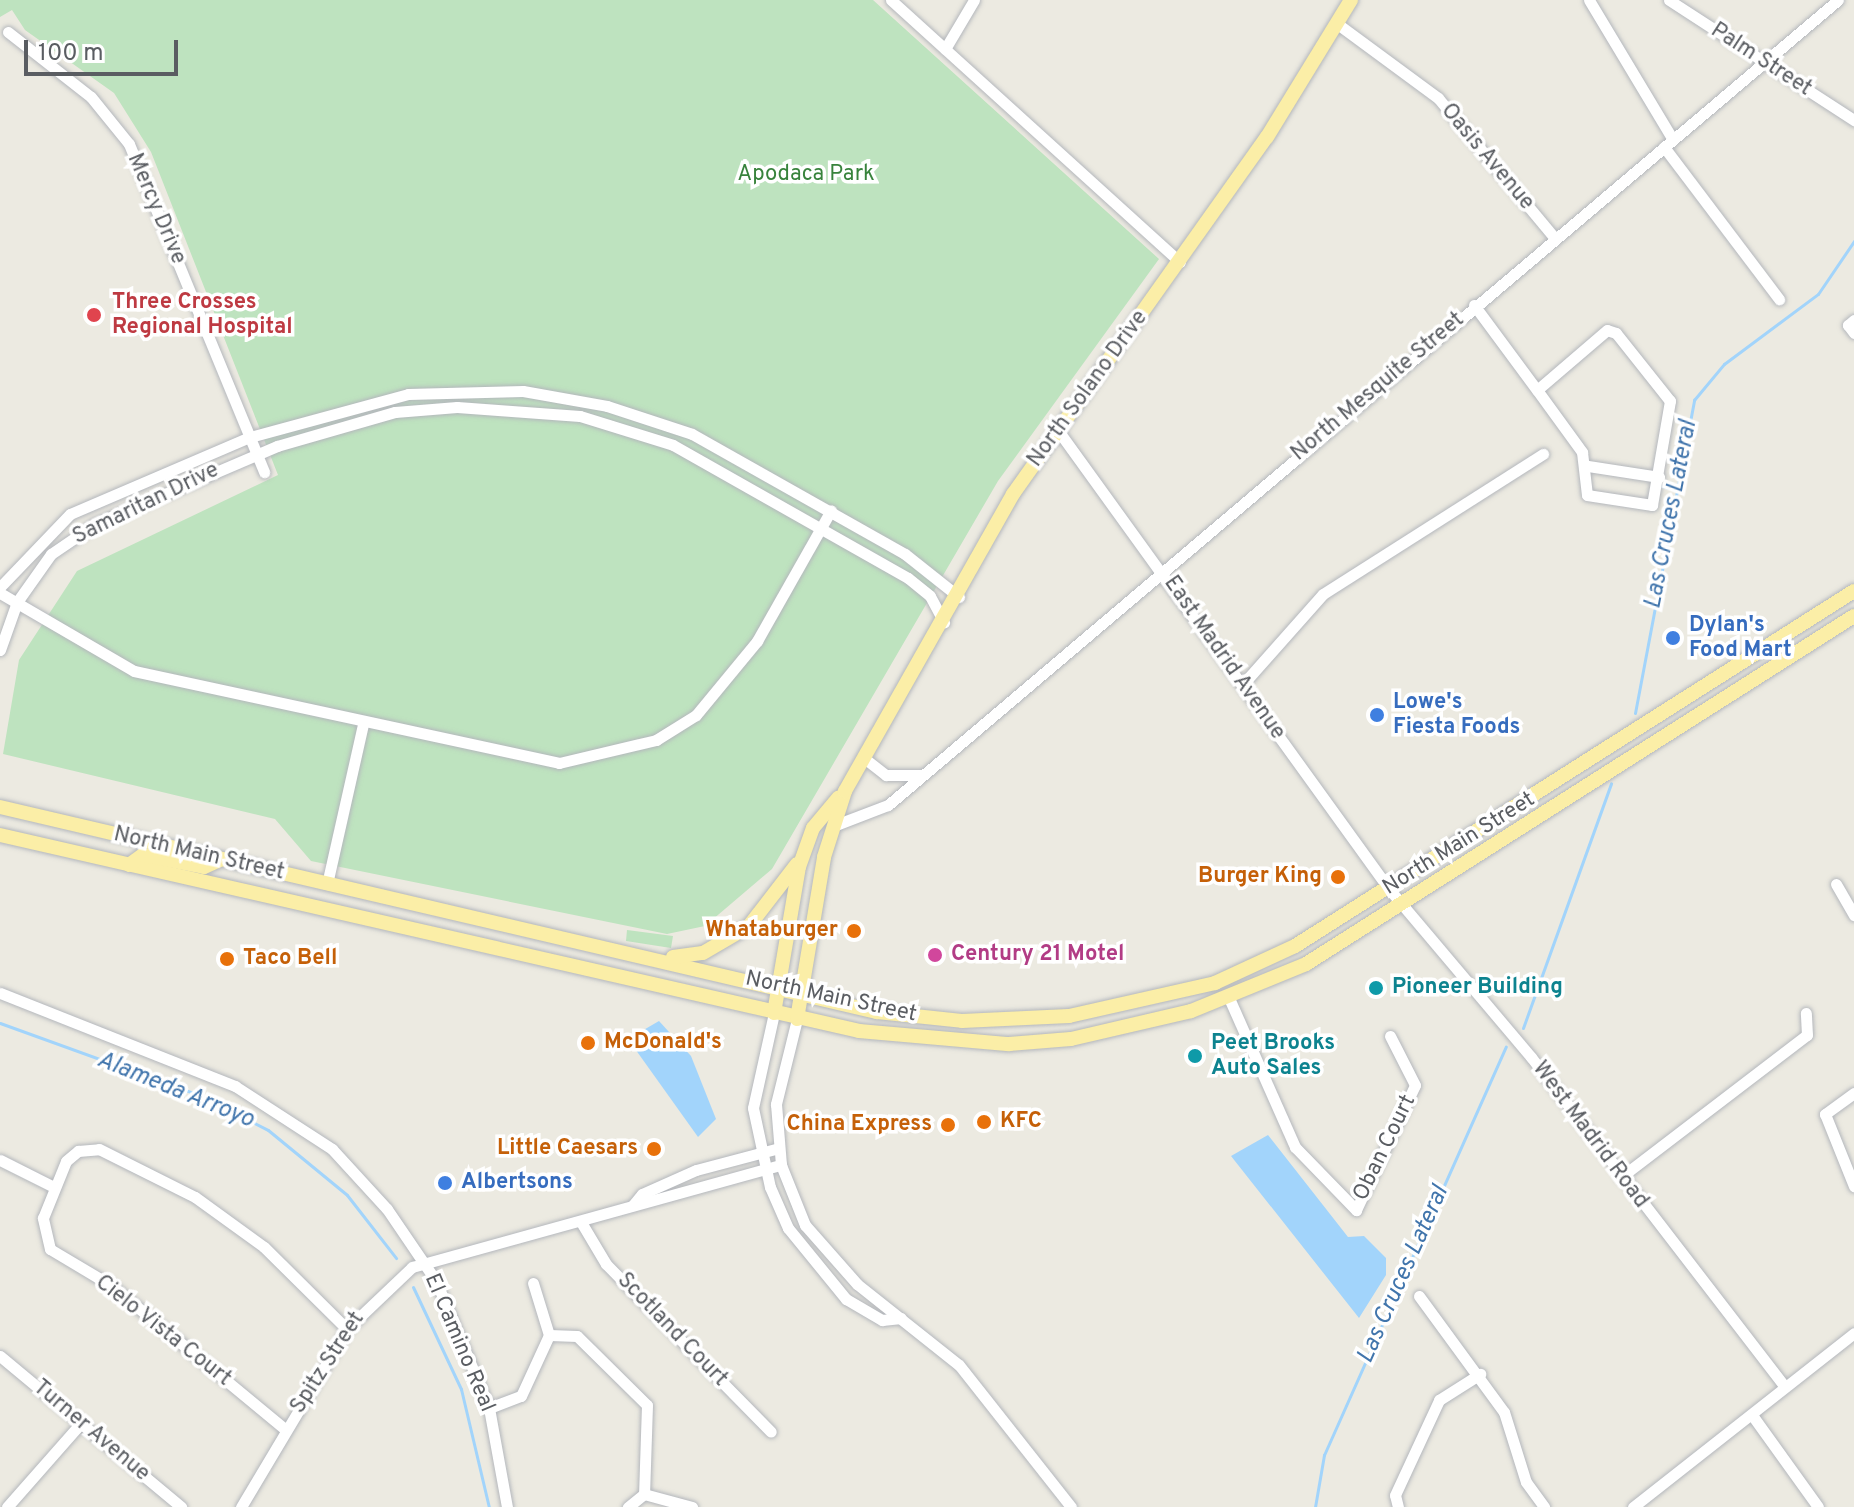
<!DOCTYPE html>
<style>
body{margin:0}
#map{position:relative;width:1854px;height:1507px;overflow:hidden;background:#eceae1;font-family:Overpass,sans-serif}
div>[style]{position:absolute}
.green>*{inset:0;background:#bee3bf}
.water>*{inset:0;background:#a2d4fb}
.stream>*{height:3px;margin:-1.5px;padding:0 1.5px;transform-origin:1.5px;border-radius:1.5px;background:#a2d4fb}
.roads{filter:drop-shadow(0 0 2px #b4b7bc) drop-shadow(0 0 2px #b4b7bc)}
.minor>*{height:11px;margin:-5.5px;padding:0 5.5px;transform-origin:5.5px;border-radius:5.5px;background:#fff}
.major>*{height:14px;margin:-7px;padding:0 7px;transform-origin:7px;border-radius:7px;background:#fbeea7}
.dots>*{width:22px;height:22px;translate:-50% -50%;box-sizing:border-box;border:4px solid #fff;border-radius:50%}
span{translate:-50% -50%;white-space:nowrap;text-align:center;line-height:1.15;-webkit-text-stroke:7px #fff;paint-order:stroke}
.street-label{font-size:22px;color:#5a5d62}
.park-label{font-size:22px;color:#38833c}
.health-label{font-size:22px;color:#be3a42;font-weight:700}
.left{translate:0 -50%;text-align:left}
.shop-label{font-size:22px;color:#366cbe;font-weight:700}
.food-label{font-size:22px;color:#c56008;font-weight:700}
.right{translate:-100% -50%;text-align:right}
.hotel-label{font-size:22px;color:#b23c85;font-weight:700}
.culture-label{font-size:22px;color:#0d838f;font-weight:700}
.water-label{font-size:24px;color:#4175ac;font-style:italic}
.scale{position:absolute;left:24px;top:40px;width:154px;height:36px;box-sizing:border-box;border:4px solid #5a5d62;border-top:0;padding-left:10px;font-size:24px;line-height:28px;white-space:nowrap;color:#5a5d62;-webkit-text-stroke:6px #fff;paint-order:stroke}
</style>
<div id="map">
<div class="green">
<i style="clip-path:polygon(0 0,873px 0,1159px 259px,998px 481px,772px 869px,705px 926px,667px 934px,311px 861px,275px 819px,3px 754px,19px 660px,77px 571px,278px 475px,151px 152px,114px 93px,25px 30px,12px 10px,0 17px)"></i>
<i style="clip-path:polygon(627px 930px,673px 936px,671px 948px,626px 941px)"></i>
</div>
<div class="water">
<i style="clip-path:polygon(659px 1021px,691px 1056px,716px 1119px,698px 1137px,628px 1039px)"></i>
<i style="clip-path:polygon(1268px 1135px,1348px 1237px,1364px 1236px,1386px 1258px,1386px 1275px,1359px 1318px,1231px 1156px)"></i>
</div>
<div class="stream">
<i style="left:1661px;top:486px;width:9px;rotate:13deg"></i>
<i style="left:1635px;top:713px;width:319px;rotate:-79.3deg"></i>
<i style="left:1694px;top:400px;width:47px;rotate:-50.2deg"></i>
<i style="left:1724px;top:364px;width:117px;rotate:-36.7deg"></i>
<i style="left:1818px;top:294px;width:64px;rotate:-55.8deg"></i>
<i style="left:0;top:1023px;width:215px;rotate:19.9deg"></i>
<i style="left:202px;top:1096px;width:74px;rotate:27.3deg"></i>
<i style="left:268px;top:1130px;width:102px;rotate:39.4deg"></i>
<i style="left:347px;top:1195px;width:80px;rotate:52.1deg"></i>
<i style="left:1523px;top:1028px;width:260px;rotate:-70.2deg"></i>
<i style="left:413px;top:1287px;width:113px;rotate:64.8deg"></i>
<i style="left:461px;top:1389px;width:121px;rotate:76.7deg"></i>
<i style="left:1315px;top:1507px;width:53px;rotate:-80.2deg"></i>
<i style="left:1324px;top:1455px;width:447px;rotate:-66deg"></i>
</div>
<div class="roads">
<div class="minor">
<i style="left:891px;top:0;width:390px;rotate:42.2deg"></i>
<i style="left:1589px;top:0;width:163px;rotate:59deg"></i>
<i style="left:1669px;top:0;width:221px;rotate:33deg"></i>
<i style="left:1339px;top:25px;width:123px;rotate:36.4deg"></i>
<i style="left:1438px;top:98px;width:181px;rotate:50.2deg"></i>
<i style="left:8px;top:32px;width:105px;rotate:38.1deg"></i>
<i style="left:91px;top:97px;width:60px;rotate:51deg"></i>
<i style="left:129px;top:144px;width:355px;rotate:67.6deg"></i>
<i style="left:945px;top:49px;width:57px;rotate:-59.4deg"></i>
<i style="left:1664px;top:147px;width:191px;rotate:52.9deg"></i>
<i style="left:1474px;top:305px;width:106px;rotate:53.5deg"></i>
<i style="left:1537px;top:390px;width:77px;rotate:54deg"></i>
<i style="left:1582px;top:452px;width:43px;rotate:83.4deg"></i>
<i style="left:1587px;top:495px;width:66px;rotate:8.7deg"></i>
<i style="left:1652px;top:505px;width:106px;rotate:-80.2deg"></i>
<i style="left:1670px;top:401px;width:87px;rotate:-128.5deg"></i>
<i style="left:1616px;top:333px;width:9px;rotate:-162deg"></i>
<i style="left:1607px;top:330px;width:92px;rotate:139.4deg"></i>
<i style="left:1854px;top:320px;width:8px;rotate:140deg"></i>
<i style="left:1848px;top:325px;width:10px;rotate:53deg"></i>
<i style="left:1057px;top:429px;width:567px;rotate:54.18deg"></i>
<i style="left:1389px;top:889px;width:220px;rotate:49.8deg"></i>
<i style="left:1531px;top:1057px;width:415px;rotate:52.4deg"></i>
<i style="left:1588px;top:466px;width:72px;rotate:8.8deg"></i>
<i style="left:0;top:587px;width:101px;rotate:-46.2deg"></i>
<i style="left:70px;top:514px;width:196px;rotate:-23.2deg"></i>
<i style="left:250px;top:437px;width:164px;rotate:-15.2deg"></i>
<i style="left:408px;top:394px;width:115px;rotate:-1.5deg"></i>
<i style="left:523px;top:391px;width:85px;rotate:10.1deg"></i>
<i style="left:607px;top:406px;width:89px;rotate:18.2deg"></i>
<i style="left:692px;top:434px;width:244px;rotate:29.4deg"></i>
<i style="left:905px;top:554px;width:69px;rotate:38.5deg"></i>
<i style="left:0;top:593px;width:155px;rotate:30.2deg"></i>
<i style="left:134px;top:671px;width:435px;rotate:12.2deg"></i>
<i style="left:559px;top:763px;width:100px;rotate:-13.3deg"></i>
<i style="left:656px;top:740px;width:47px;rotate:-32deg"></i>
<i style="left:696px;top:715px;width:96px;rotate:-50.5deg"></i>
<i style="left:757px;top:641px;width:150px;rotate:-60.5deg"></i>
<i style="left:0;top:650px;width:51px;rotate:-70.5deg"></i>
<i style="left:17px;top:602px;width:59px;rotate:-54.7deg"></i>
<i style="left:51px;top:554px;width:53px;rotate:-34.3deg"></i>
<i style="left:95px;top:524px;width:198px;rotate:-23.2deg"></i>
<i style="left:277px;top:446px;width:123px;rotate:-16.1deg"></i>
<i style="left:395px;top:412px;width:62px;rotate:-4.6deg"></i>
<i style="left:457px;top:407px;width:123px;rotate:4.2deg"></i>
<i style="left:580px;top:416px;width:97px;rotate:17.3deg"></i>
<i style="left:673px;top:445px;width:270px;rotate:29.5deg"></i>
<i style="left:908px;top:578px;width:28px;rotate:39deg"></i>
<i style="left:930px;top:596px;width:30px;rotate:62deg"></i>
<i style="left:1243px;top:684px;width:120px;rotate:-48.4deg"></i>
<i style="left:1323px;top:594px;width:261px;rotate:-32.5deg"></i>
<i style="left:864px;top:758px;width:28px;rotate:38deg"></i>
<i style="left:886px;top:775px;width:34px"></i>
<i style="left:833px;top:826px;width:59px;rotate:-20.9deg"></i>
<i style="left:888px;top:805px;width:1245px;rotate:-40.28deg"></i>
<i style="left:327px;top:884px;width:164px;rotate:-77.3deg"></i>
<i style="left:1836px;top:884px;width:36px;rotate:60deg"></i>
<i style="left:0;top:993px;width:253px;rotate:21.6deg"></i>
<i style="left:235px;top:1086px;width:116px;rotate:33deg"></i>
<i style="left:332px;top:1149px;width:81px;rotate:47.5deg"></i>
<i style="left:387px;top:1209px;width:87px;rotate:55.8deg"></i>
<i style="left:436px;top:1281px;width:138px;rotate:67.3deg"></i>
<i style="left:489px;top:1408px;width:101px;rotate:79.7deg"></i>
<i style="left:1229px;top:998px;width:163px;rotate:66.1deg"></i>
<i style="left:1295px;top:1147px;width:88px;rotate:45.9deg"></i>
<i style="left:1356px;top:1210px;width:138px;rotate:-64.7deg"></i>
<i style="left:1415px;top:1085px;width:55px;rotate:-117deg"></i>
<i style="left:774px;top:1013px;width:97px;rotate:102.5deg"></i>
<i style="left:753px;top:1108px;width:81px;rotate:77.9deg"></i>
<i style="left:770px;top:1187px;width:45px;rotate:66.3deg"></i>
<i style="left:788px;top:1228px;width:92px;rotate:50.8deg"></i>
<i style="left:846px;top:1299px;width:42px;rotate:30.3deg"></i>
<i style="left:882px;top:1320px;width:19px;rotate:-6deg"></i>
<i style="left:797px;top:1019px;width:88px;rotate:103.9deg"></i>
<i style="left:776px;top:1104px;width:61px;rotate:85.3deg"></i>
<i style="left:781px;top:1165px;width:65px;rotate:68.2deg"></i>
<i style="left:805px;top:1225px;width:79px;rotate:48.6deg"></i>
<i style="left:857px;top:1284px;width:130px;rotate:38.5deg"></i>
<i style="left:959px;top:1365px;width:181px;rotate:51.7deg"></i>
<i style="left:1854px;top:1093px;width:36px;rotate:144deg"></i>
<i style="left:1825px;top:1114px;width:78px;rotate:68.1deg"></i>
<i style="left:0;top:1160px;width:60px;rotate:26.6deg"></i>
<i style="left:1621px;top:1177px;width:234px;rotate:-37.4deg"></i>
<i style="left:1807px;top:1035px;width:22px;rotate:-93deg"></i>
<i style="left:633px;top:1205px;width:14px;rotate:-51deg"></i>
<i style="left:642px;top:1194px;width:59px;rotate:-24deg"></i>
<i style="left:696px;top:1170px;width:86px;rotate:-14.8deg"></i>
<i style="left:581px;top:1222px;width:49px;rotate:59.2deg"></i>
<i style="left:606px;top:1264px;width:235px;rotate:45.5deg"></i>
<i style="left:533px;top:1283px;width:54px;rotate:72.9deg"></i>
<i style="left:1419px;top:1296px;width:144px;rotate:53.8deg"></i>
<i style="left:1504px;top:1412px;width:73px;rotate:72.6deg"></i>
<i style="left:1526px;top:1482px;width:31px;rotate:54deg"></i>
<i style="left:0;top:1356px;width:236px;rotate:39.8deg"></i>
<i style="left:489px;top:1408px;width:34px;rotate:-21deg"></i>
<i style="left:521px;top:1396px;width:67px;rotate:-65.3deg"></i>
<i style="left:549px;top:1335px;width:28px;rotate:2deg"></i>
<i style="left:577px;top:1336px;width:98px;rotate:44.6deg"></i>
<i style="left:647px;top:1405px;width:89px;rotate:91.9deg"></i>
<i style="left:644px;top:1494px;width:21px;rotate:141deg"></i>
<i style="left:1752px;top:1415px;width:113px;rotate:54.3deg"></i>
<i style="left:286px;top:1430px;width:226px;rotate:-140.4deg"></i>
<i style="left:112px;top:1286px;width:72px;rotate:-149.2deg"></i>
<i style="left:50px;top:1249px;width:32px;rotate:-103deg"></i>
<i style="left:43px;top:1218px;width:61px;rotate:-68deg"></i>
<i style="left:66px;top:1161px;width:16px;rotate:-40deg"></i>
<i style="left:78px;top:1151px;width:21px;rotate:-5deg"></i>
<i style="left:99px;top:1149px;width:107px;rotate:26.6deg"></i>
<i style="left:195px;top:1197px;width:85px;rotate:35.9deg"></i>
<i style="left:264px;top:1247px;width:117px;rotate:44.7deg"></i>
<i style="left:644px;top:1494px;width:50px;rotate:15.2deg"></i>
<i style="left:7px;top:1507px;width:112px;rotate:-48.6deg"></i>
<i style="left:241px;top:1507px;width:207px;rotate:-59.2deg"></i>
<i style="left:347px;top:1329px;width:90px;rotate:-43.6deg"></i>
<i style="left:412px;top:1267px;width:383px;rotate:-15.5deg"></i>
<i style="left:1398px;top:1507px;width:12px;rotate:-104deg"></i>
<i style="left:1395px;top:1495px;width:105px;rotate:-65.1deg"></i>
<i style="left:1439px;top:1400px;width:49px;rotate:-32.4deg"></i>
<i style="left:1633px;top:1507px;width:281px;rotate:-38.2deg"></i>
</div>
<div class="major">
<i style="left:0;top:807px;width:901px;rotate:13.16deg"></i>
<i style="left:877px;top:1012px;width:85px;rotate:6deg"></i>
<i style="left:962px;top:1021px;width:107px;rotate:-2.7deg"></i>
<i style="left:1069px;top:1016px;width:150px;rotate:-12.7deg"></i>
<i style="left:1215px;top:983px;width:88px;rotate:-24.8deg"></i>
<i style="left:1295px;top:946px;width:662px;rotate:-32.42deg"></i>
<i style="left:0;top:835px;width:881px;rotate:12.85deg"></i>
<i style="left:859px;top:1031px;width:151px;rotate:5deg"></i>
<i style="left:1009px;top:1044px;width:62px;rotate:-4.6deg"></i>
<i style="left:1071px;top:1039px;width:123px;rotate:-13.1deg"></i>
<i style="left:1191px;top:1011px;width:124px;rotate:-22.2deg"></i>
<i style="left:1306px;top:964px;width:649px;rotate:-32.42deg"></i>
<i style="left:129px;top:865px;width:17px;rotate:-36deg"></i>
<i style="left:143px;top:855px;width:62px;rotate:11.1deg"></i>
<i style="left:204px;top:867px;width:17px;rotate:-24deg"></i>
<i style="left:673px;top:957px;width:30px;rotate:-8deg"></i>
<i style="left:703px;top:953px;width:53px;rotate:-30.4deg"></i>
<i style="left:749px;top:926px;width:78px;rotate:-52.3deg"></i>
<i style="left:774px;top:1013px;width:148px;rotate:-80.3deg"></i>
<i style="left:799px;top:867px;width:41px;rotate:-70.3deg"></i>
<i style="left:813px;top:828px;width:40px;rotate:-50deg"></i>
<i style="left:797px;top:1019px;width:164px;rotate:-80.5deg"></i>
<i style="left:824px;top:857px;width:69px;rotate:-72.3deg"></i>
<i style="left:845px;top:791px;width:341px;rotate:-60.5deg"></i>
<i style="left:1013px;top:494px;width:438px;rotate:-54.6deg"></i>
<i style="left:1267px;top:137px;width:161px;rotate:-58.5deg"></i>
</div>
</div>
<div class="dots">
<i style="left:94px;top:315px;background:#e0444e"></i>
<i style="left:1673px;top:638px;background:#3f7fe0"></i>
<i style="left:1377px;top:715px;background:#3f7fe0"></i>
<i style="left:1338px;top:877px;background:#e8710a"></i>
<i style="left:854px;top:931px;background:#e8710a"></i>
<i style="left:935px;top:955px;background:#d1479c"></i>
<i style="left:227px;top:959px;background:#e8710a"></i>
<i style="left:1376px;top:988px;background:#0f9aa8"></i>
<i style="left:588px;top:1043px;background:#e8710a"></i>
<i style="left:1195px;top:1056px;background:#0f9aa8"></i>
<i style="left:984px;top:1122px;background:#e8710a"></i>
<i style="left:948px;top:1125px;background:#e8710a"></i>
<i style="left:654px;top:1149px;background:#e8710a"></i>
<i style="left:445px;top:1183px;background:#3f7fe0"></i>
</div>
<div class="street-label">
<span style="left:1761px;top:60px;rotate:33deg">Palm Street</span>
<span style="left:1487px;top:157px;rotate:50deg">Oasis Avenue</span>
<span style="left:156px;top:209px;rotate:67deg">Mercy Drive</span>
<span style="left:1378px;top:387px;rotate:-40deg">North Mesquite Street</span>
<span style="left:1088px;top:389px;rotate:-54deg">North Solano Drive</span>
<span style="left:146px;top:504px;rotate:-26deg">Samaritan Drive</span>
<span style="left:1224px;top:658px;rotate:55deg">East Madrid Avenue</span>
<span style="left:1459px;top:844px;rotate:-32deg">North Main Street</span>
<span style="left:199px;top:854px;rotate:13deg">North Main Street</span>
<span style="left:831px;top:997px;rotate:12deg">North Main Street</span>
<span style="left:1590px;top:1135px;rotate:53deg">West Madrid Road</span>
<span style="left:1385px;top:1148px;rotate:-64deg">Oban Court</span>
<span style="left:672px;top:1330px;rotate:46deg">Scotland Court</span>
<span style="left:163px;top:1331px;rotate:38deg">Cielo Vista Court</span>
<span style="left:459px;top:1343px;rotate:67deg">El Camino Real</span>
<span style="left:328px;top:1363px;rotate:-57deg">Spitz Street</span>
<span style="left:91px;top:1431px;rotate:40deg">Turner Avenue</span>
</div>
<div class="park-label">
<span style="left:806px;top:175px">Apodaca Park</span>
</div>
<div class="health-label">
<span class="left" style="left:112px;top:315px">Three Crosses<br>Regional Hospital</span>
</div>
<div class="shop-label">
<span class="left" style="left:1689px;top:638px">Dylan's<br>Food Mart</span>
<span class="left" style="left:1393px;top:715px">Lowe's<br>Fiesta Foods</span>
<span class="left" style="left:461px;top:1183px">Albertsons</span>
</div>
<div class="food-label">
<span class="right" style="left:1322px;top:877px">Burger King</span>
<span class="right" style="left:838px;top:931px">Whataburger</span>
<span class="left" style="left:243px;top:959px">Taco Bell</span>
<span class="left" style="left:604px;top:1043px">McDonald's</span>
<span class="left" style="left:1000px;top:1122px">KFC</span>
<span class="right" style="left:932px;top:1125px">China Express</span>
<span class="right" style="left:638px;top:1149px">Little Caesars</span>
</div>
<div class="hotel-label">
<span class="left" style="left:951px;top:955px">Century 21 Motel</span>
</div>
<div class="culture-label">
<span class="left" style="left:1392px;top:988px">Pioneer Building</span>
<span class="left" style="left:1211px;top:1056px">Peet Brooks<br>Auto Sales</span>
</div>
<div class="water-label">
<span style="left:1672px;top:515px;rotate:-79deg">Las Cruces Lateral</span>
<span style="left:175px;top:1091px;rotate:22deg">Alameda Arroyo</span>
<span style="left:1404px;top:1275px;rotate:-66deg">Las Cruces Lateral</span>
</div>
<div class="scale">100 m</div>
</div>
